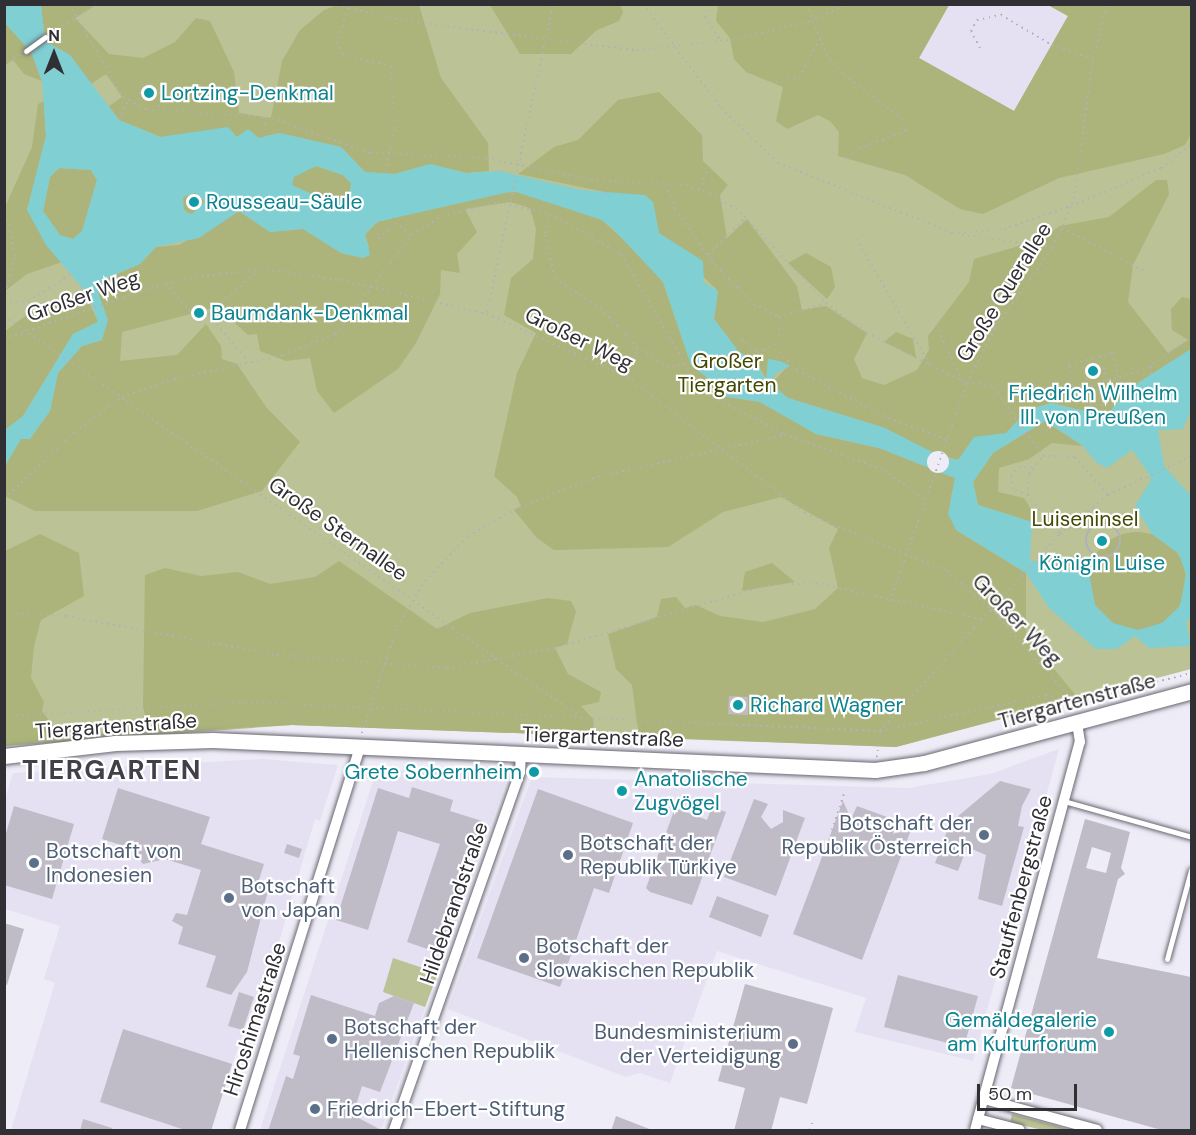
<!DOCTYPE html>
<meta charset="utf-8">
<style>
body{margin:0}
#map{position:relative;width:1196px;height:1135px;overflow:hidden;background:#eeecf7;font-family:"DM Sans",sans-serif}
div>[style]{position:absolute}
.built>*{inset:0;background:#e5e1f3}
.green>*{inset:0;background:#bbc295}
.forest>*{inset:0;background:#acb47b}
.round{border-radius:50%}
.water>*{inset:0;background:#7fcfd3}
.pier>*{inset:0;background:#eeecf7}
.building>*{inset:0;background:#bfbcc7}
.path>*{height:2px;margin-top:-1px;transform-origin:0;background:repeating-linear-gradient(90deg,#b2b0b9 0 1.5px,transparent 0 6px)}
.path>.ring{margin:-1px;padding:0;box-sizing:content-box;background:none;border:2px solid #b2b0b9;border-radius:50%}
.roads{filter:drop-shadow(0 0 2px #696770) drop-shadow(0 0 2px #696770)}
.lane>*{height:5px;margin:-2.5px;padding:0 2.5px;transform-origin:2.5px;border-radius:2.5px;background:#fff}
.street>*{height:10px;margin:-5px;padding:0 5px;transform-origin:5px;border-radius:5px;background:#fff}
.secondary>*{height:15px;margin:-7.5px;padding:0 7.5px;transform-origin:7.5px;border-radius:7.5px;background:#fff}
.dots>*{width:16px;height:16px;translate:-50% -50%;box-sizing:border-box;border:3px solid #fff;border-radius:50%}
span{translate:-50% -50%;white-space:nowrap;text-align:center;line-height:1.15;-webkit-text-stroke:4.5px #fff;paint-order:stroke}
.culture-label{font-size:21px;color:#0d838f}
.left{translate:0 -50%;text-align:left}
.right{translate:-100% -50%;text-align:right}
.street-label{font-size:21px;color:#302f34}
.park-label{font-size:21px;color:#424800}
.service-label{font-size:21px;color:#4e5e75}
.district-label{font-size:27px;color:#413f48;font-weight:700;letter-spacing:1.5px}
.frame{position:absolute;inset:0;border:6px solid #302f34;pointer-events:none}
.north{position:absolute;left:24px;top:24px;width:60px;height:60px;-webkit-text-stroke:4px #fff;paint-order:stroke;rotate:0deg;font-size:16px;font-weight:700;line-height:24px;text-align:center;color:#302f34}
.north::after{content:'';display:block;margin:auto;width:21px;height:27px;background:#302f34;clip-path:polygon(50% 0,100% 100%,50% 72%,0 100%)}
.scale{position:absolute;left:977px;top:1084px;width:100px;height:27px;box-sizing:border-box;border:3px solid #302f34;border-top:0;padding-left:8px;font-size:18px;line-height:21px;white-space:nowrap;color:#302f34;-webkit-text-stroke:4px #fff;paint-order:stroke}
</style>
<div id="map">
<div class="built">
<i style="clip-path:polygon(949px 5px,1048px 5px,1069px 16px,1014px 112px,919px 58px)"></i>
<i style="clip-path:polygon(1059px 749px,973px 1061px,855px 1032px,866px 998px,717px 951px,670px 1083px,640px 1073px,626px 1077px,448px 1009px,532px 777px,908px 788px,990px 774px)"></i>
<i style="clip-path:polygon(262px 759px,338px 765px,320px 821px,315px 819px,262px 1000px,257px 998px,243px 1032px,211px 1130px,11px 1130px,55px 983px,44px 979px,60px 926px,5px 909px,4px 802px,13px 773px)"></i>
<i style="clip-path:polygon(377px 769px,508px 775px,381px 1130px,260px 1130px)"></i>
</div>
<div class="green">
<i style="clip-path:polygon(4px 5px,949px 5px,919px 58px,1014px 111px,1068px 16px,1048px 5px,1191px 5px,1191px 669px,896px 747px,292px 725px,5px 746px)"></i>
<i style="clip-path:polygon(393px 958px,438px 973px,425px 1007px,383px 992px)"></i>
<i style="clip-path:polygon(1012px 1114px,1071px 1130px,1042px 1130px,1010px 1122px)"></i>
</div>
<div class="forest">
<i style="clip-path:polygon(718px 4px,949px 5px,919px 58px,1014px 111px,1068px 16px,1048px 5px,1187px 5px,1192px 7px,1191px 134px,1185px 145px,1164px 154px,1059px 178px,983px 214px,960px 209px,905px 175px,838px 156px,839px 132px,830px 121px,818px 115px,787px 129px,776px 121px,783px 87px,746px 72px,734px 59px,730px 38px,716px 21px)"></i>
<i style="clip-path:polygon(41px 5px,96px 5px,75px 18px,109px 54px,143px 58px,175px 42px,196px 18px,210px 21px,234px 72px,239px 113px,271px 118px,282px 61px,300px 30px,324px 10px,337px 5px,419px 5px,441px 78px,488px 143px,489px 171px,466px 173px,430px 164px,395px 174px,365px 172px,341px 147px,279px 133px,259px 138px,248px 130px,237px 137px,211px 131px,161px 137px,119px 120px,109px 106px,122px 97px,106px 74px,91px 84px,70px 55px,45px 41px)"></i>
<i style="clip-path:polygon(490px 5px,620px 5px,623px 12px,619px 21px,597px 30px,571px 54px,520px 54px)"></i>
<i style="clip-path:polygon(5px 23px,31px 52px,42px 81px,24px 74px,13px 60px,5px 65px)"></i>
<i style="clip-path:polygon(659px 92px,702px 135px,703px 161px,728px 185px,720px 195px,727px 238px,747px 219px,797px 286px,802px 310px,826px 306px,867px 333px,854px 359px,862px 378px,884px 385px,917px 370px,929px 350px,928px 336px,969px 282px,974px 259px,1039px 240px,1060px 226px,1109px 217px,1156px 180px,1167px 180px,1169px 194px,1133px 265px,1128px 302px,1168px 353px,1188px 340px,1172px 330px,1171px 309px,1182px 297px,1191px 299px,1191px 349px,1130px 388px,1106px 416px,1051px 403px,1028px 410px,1006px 433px,958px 460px,916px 448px,885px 428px,788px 398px,771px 384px,789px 365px,768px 359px,767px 380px,755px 360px,739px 352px,714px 319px,718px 291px,659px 233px,653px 202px,518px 174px,554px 147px,578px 140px,618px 100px)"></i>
<i style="clip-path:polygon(44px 101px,46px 136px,27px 210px,62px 262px,27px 274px,5px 291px,5px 207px,32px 147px,38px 104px)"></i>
<i style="clip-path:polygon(316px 166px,343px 175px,351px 183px,349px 198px,327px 201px,291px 185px,294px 176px)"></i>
<i style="clip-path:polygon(59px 168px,91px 170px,97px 180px,82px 231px,73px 239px,60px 235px,43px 211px,50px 177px)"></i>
<i style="clip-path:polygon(519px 192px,602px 220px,636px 251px,663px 282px,691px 365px,720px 387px,722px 396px,760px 402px,816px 434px,879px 448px,955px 478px,950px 503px,956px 530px,1026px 573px,1026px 635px,1078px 698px,896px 747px,639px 737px,632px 685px,616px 669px,608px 634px,657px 617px,661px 599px,676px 597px,685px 608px,696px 605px,720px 616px,763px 622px,815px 609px,838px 588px,829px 548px,838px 529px,781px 497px,723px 512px,668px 547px,554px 550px,537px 538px,514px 510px,521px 506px,517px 497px,494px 476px,517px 373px,536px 333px,504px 315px,511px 278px,533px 259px,536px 229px,530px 208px,510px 202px,465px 209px,477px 232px,457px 254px,460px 273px,441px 270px,440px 294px,416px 343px,398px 369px,334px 413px,317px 391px,310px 358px,286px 361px,260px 351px,257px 334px,248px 335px,217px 307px,122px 332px,120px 361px,177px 355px,206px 324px,221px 346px,222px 359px,237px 364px,266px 407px,300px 442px,262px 491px,197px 511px,35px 511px,5px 496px,5px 466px,21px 438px,30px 439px,50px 411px,58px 373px,82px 346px,102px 340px,98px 292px,105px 279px,140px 264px,156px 247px,179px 245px,239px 211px,270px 232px,303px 229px,341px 253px,363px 258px,369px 247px,365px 235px,377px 222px,491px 193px)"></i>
<i class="round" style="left:182px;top:192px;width:22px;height:22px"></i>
<i style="clip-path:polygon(806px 253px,831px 267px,835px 287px,827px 299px,788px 263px)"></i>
<i style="clip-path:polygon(84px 291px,98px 322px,73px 334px,23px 416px,5px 430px,5px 331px,32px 311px)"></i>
<i style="clip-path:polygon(896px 332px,913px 339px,916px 358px,884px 342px)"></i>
<i style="clip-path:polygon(1045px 421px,1083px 446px,1052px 443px,1029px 459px,999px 468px,998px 492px,1024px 498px,1035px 516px,1032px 522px,978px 505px,973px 482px,993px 453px)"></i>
<i class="round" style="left:1088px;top:532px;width:98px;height:98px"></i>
<i style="clip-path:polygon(40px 534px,79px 553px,84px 596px,41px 620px,34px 646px,31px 678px,44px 702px,42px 711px,62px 738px,5px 746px,5px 551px)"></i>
<i style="clip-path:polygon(339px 561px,437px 629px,470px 613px,548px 598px,571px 601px,576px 611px,567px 644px,555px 648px,568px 674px,601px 692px,599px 702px,581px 706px,593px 719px,594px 736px,292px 725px,148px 733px,143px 705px,145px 575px,165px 568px,201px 576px,238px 572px,270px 584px,315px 577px)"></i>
<i style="clip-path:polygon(772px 563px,795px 582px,742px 591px,745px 572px)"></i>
</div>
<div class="water">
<i style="clip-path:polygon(evenodd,5px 5px,41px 5px,45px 41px,70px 55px,119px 120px,160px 137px,228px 127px,237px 137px,248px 129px,259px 138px,279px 133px,341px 147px,365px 172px,395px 174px,430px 164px,466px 173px,500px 171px,581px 190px,645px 195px,653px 202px,659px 233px,703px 261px,704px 282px,718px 291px,714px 319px,739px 352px,755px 360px,766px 380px,768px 359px,780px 361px,790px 366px,775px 374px,771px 384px,788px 398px,885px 428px,942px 457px,958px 460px,974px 437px,1006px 433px,1028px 410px,1051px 403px,1106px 416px,1130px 388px,1191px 349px,1191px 410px,1183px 429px,1158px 430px,1164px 466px,1191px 496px,1192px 617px,1186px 622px,1191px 646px,1149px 648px,1135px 636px,1117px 649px,1096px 649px,1049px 608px,1026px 573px,956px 530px,948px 514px,955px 478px,879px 448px,816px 434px,760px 402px,722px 396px,719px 387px,691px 365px,663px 282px,614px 230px,602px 220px,513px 191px,377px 222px,365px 234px,370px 255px,363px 258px,341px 253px,303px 229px,270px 232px,239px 211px,199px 238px,156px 247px,140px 264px,105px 279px,98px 292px,108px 320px,102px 340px,82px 346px,58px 373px,50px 411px,30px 439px,21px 439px,5px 466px,5px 430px,23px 416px,73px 334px,98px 322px,89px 296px,46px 245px,27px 210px,46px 136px,42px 81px,31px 52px,5px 23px,5px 5px,316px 166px,343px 175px,351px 183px,349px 197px,327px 201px,292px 185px,294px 177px,316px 166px,5px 5px,59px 168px,91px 170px,97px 180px,82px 231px,73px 239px,60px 235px,43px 211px,50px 177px,59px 168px,5px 5px,195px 193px,205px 201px,192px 214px,184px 211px,183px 197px,195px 193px,5px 5px,1045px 421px,1083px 446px,1096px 462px,1107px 468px,1132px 450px,1149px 474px,1151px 480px,1135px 506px,1152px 534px,1179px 554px,1186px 574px,1180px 606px,1162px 623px,1138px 630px,1113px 623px,1095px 605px,1089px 572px,1030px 560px,1032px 522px,978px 505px,973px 482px,993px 453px,1045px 421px)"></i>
</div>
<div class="pier">
<i class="round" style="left:927px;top:451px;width:22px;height:22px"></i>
</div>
<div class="building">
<i style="clip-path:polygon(729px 696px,748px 697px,748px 715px,728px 714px)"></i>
<i style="clip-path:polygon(1000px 781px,1031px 789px,1022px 806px,1018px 826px,1024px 827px,1002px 906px,978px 899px,986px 855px,967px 847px,958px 871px,935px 863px,950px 823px)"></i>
<i style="clip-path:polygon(412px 787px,453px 800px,450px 811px,482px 821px,439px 953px,407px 942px,440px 844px,398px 831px,368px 930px,336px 920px,378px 788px,409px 798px)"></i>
<i style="clip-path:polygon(118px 788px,210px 817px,201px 844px,264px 864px,259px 880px,270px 883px,247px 972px,231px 995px,206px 987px,216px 956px,178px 944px,183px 927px,172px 921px,176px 913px,187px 915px,201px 870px,165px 859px,143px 864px,130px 848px,102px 839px)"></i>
<i style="clip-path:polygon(538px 789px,633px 823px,609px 893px,594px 888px,560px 987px,477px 958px)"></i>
<i style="clip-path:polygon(754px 799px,768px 804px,761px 817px,771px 829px,783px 822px,783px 810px,805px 818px,776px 896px,724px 877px)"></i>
<i style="clip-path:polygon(843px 801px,851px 819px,857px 806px,898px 821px,893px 834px,912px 827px,862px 960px,793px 934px)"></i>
<i style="clip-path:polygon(14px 806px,74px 824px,52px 899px,4px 885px,4px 840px)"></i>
<i style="clip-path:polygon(712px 807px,726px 812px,692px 905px,650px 892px,646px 888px,675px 808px,707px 820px)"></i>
<i style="clip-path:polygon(evenodd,1085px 819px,1130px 832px,1121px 868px,1125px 874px,1118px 879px,1097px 958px,1191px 977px,1191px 1131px,1165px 1131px,1011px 1088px,1085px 819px,1092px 847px,1111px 853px,1106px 873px,1086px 868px,1092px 847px)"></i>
<i style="clip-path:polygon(287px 844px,302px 849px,299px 858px,284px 853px)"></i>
<i style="clip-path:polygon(717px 896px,769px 915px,761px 937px,709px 917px)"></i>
<i style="clip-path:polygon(4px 923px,24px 929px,7px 985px,4px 984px)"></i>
<i style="clip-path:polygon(898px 975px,978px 996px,964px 1047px,884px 1027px)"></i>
<i style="clip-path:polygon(745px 984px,833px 1008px,807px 1104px,780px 1097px,771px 1131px,734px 1131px,745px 1088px,718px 1081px)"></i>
<i style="clip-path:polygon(239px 992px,254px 997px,243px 1030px,228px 1026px)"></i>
<i style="clip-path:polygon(311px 995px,375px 1016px,379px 1003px,394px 996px,414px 1003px,380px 1092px,362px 1086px,353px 1115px,383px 1131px,268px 1131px,286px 1076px,293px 1079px,300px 1056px,293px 1054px)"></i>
<i style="clip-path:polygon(123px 1029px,232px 1064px,211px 1131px,188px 1131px,100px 1102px)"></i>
<i style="clip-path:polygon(616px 1116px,652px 1130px,652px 1131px,611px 1131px)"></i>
<i style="clip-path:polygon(83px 1119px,112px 1128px,111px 1131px,80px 1131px)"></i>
</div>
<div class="path">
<i style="left:69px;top:4px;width:108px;rotate:59.9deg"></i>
<i style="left:123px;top:97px;width:26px;rotate:28deg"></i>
<i style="left:146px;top:109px;width:126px;rotate:4.1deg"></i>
<i style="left:272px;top:118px;width:104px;rotate:19.7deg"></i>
<i style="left:370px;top:153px;width:117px;rotate:2.4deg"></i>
<i style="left:487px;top:158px;width:106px;rotate:11.9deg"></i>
<i style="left:591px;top:180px;width:95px;rotate:3deg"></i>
<i style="left:686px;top:185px;width:25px;rotate:18deg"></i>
<i style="left:710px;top:193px;width:36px;rotate:32deg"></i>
<i style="left:740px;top:212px;width:125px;rotate:46.6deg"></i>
<i style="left:826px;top:303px;width:51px;rotate:36.2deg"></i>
<i style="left:867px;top:333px;width:112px;rotate:26.6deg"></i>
<i style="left:967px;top:383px;width:107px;rotate:4.3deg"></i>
<i style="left:1074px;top:391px;width:72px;rotate:-16.9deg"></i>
<i style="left:1143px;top:370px;width:59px;rotate:-34deg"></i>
<i style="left:331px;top:4px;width:77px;rotate:12.8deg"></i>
<i style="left:406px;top:21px;width:233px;rotate:7.2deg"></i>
<i style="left:637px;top:50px;width:102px;rotate:-6.2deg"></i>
<i style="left:738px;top:39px;width:74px;rotate:-14deg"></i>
<i style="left:810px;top:21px;width:41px;rotate:-24.7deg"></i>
<i style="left:643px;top:4px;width:130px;rotate:53.1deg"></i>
<i style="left:721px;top:108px;width:79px;rotate:44deg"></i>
<i style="left:778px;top:163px;width:188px;rotate:21.9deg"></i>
<i style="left:952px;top:233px;width:52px;rotate:-4.4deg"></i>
<i style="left:1004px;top:229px;width:71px;rotate:-18.9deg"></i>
<i style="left:1071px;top:206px;width:98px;rotate:-22.9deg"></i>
<i style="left:1161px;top:168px;width:39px;rotate:-38deg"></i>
<i style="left:708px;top:4px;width:13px;rotate:103deg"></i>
<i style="left:705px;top:17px;width:30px;rotate:57deg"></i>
<i style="left:807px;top:4px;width:53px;rotate:69.2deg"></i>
<i style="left:826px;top:54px;width:28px;rotate:49deg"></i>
<i style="left:844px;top:75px;width:72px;rotate:36.6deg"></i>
<i style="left:902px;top:118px;width:14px;rotate:73deg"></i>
<i style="left:906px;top:131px;width:52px;rotate:159.8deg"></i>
<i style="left:857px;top:149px;width:16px;rotate:135deg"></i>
<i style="left:348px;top:8px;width:36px;rotate:108deg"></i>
<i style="left:337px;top:42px;width:14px;rotate:65deg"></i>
<i style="left:343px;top:55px;width:49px;rotate:12.9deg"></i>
<i style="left:391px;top:66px;width:63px;rotate:86.4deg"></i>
<i style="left:395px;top:129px;width:44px;rotate:103.1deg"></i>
<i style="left:52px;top:33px;width:53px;rotate:-33.4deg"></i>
<i style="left:980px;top:48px;width:19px;rotate:-118deg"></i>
<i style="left:971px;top:31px;width:13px;rotate:-61deg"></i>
<i style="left:977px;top:20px;width:25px;rotate:-12deg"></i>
<i style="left:1001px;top:15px;width:59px;rotate:30.5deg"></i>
<i style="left:1052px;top:45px;width:43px;rotate:18.9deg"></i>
<i style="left:4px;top:65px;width:19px;rotate:-32deg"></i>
<i style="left:776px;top:82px;width:24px;rotate:-12deg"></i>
<i style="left:799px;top:77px;width:45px;rotate:-60.6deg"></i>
<i style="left:136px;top:105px;width:20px;rotate:-70deg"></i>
<i style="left:143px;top:86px;width:8px;rotate:-14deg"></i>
<i style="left:151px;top:84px;width:13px;rotate:45deg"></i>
<i style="left:160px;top:93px;width:18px;rotate:96deg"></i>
<i style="left:264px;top:117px;width:19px;rotate:81deg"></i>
<i style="left:119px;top:120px;width:20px;rotate:-66deg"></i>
<i style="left:666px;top:185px;width:26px;rotate:69deg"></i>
<i style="left:675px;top:209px;width:64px;rotate:54.6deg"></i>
<i style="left:712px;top:261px;width:60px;rotate:45.7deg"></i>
<i style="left:754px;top:304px;width:28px;rotate:27deg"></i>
<i style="left:779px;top:317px;width:35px;rotate:90deg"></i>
<i style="left:779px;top:352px;width:25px;rotate:45deg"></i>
<i style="left:797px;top:370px;width:98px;rotate:28.1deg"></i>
<i style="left:883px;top:416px;width:69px;rotate:20.3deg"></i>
<i style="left:700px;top:190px;width:24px;rotate:-71deg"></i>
<i style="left:606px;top:194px;width:12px;rotate:-76deg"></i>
<i style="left:4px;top:207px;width:51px;rotate:77.6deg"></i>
<i style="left:15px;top:257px;width:43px;rotate:104.7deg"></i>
<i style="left:550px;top:214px;width:22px;rotate:103deg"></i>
<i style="left:545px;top:235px;width:45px;rotate:77.2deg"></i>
<i style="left:555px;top:279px;width:54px;rotate:32.8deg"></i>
<i style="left:600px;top:308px;width:54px;rotate:46.5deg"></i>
<i style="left:637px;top:347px;width:36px;rotate:34deg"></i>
<i style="left:667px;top:367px;width:17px;rotate:-10deg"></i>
<i style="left:377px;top:222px;width:17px;rotate:83deg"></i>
<i style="left:1062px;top:228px;width:95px;rotate:27.6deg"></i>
<i style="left:962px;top:235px;width:91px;rotate:7.6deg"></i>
<i style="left:379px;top:239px;width:23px;rotate:-45deg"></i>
<i style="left:395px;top:223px;width:21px;rotate:35deg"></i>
<i style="left:856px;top:239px;width:150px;rotate:59.5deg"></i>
<i style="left:708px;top:255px;width:52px;rotate:-45deg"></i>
<i style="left:166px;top:283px;width:51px;rotate:49.8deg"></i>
<i style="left:199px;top:322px;width:77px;rotate:-41.3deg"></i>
<i style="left:4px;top:302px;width:24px;rotate:-2deg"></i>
<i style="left:28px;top:301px;width:51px;rotate:-32.1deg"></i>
<i style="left:487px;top:312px;width:315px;rotate:-77.9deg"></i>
<i style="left:209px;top:315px;width:60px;rotate:49.7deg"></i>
<i style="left:4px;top:316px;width:709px;rotate:34.83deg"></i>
<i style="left:779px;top:317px;width:49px;rotate:-16.6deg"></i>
<i style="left:936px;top:325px;width:63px;rotate:64.7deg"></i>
<i style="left:4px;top:339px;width:171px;rotate:-19.1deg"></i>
<i style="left:166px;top:283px;width:66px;rotate:-9.6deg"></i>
<i style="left:231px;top:272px;width:51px;rotate:-1.1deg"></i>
<i style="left:282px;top:271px;width:66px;rotate:8.7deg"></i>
<i style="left:347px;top:281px;width:144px;rotate:13.3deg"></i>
<i style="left:487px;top:314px;width:154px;rotate:24.2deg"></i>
<i style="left:627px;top:377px;width:224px;rotate:37.4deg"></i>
<i style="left:805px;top:513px;width:153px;rotate:22.2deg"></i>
<i style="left:947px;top:571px;width:58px;rotate:40.8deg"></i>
<i style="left:991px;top:609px;width:117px;rotate:48.1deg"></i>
<i style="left:1069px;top:696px;width:13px;rotate:72deg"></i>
<i style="left:741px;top:339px;width:22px;rotate:39deg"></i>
<i style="left:758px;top:353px;width:22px;rotate:-30deg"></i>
<i style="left:1112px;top:353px;width:36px;rotate:74deg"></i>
<i style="left:1122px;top:388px;width:10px;rotate:114deg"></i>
<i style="left:1118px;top:397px;width:17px;rotate:149deg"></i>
<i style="left:1103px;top:406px;width:18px;rotate:-171deg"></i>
<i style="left:1085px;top:403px;width:16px;rotate:-133deg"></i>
<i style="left:1074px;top:391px;width:26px;rotate:-101deg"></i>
<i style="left:1069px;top:365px;width:45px;rotate:-15.6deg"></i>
<i style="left:1100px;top:356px;width:27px;rotate:73deg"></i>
<i style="left:1082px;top:361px;width:28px;rotate:77deg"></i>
<i style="left:1151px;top:366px;width:11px;rotate:90deg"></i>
<i style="left:627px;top:376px;width:31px;rotate:-71deg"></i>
<i style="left:1099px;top:386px;width:20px;rotate:79deg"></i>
<i style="left:994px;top:388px;width:84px;rotate:54.2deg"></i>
<i style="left:1028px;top:495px;width:16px;rotate:-158deg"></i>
<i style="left:1013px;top:489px;width:13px;rotate:-99deg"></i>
<i style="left:1011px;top:476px;width:12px;rotate:-48deg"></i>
<i style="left:1019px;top:467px;width:14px"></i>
<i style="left:4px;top:499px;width:98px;rotate:-43.3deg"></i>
<i style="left:75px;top:432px;width:59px;rotate:-36.7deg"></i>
<i style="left:122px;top:397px;width:56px;rotate:-18.8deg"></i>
<i style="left:175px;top:379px;width:111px;rotate:-12.5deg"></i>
<i style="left:283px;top:355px;width:56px;rotate:-22deg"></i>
<i style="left:335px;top:334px;width:125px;rotate:-52.1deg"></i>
<i style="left:412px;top:235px;width:36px;rotate:-32deg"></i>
<i style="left:442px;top:216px;width:58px;rotate:-14deg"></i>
<i style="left:498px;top:202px;width:53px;rotate:13deg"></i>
<i style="left:550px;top:214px;width:81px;rotate:29.4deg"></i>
<i style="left:621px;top:254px;width:147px;rotate:59.8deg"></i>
<i style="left:695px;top:381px;width:23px;rotate:43deg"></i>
<i style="left:712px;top:397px;width:82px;rotate:26.9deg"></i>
<i style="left:785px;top:434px;width:105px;rotate:20deg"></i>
<i style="left:884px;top:470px;width:53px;rotate:35.8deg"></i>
<i style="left:1085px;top:511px;width:18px;rotate:45deg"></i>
<i class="ring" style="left:1086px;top:523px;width:32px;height:32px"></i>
<i style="left:1059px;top:533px;width:49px;rotate:-129.2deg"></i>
<i style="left:1028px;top:495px;width:21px;rotate:-87deg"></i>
<i style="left:1029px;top:474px;width:23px;rotate:-52deg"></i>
<i style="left:1043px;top:456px;width:32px;rotate:2deg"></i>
<i style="left:1075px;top:457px;width:50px;rotate:49deg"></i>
<i style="left:890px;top:601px;width:231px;rotate:-70.5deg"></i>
<i style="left:967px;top:383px;width:62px;rotate:-63deg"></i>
<i style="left:995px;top:328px;width:100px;rotate:-54.4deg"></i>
<i style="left:1053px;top:247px;width:52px;rotate:-66.4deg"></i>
<i style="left:1074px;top:199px;width:141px;rotate:-82.3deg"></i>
<i style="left:1093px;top:59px;width:57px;rotate:-75.7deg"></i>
<i style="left:4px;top:613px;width:62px;rotate:2.8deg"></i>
<i style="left:66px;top:616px;width:215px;rotate:10.5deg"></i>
<i style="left:277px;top:655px;width:170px;rotate:4.4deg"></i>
<i style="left:447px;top:668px;width:110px;rotate:-10.5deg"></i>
<i style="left:555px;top:648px;width:222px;rotate:-16.5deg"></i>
<i style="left:768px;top:585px;width:48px;rotate:-2.4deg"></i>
<i style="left:816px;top:583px;width:169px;rotate:12.3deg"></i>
<i style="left:1046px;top:695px;width:15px;rotate:74deg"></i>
<i style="left:1081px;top:701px;width:114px;rotate:-14.2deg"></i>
<i style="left:4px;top:716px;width:241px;rotate:-3.3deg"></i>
<i style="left:245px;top:702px;width:636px;rotate:2.61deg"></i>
<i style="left:880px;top:731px;width:170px;rotate:-12.2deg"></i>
<i style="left:1046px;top:695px;width:19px;rotate:12deg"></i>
<i style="left:362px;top:733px;width:112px;rotate:-71.7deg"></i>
<i style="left:397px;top:627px;width:54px;rotate:-58.7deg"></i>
<i style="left:425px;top:581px;width:62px;rotate:-46.3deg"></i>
<i style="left:468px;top:536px;width:53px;rotate:-29.5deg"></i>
<i style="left:514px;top:510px;width:85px;rotate:-22.1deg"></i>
<i style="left:593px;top:478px;width:196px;rotate:-12.7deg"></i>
<i style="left:593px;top:742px;width:21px;rotate:-87deg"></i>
<i style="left:639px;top:744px;width:21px;rotate:-90deg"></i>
<i style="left:877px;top:757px;width:26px;rotate:-83deg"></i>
<i style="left:880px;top:731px;width:267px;rotate:-47.6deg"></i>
<i style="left:1060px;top:534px;width:62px;rotate:-39.1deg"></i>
<i style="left:1108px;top:495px;width:93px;rotate:-24.9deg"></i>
<i style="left:832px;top:830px;width:41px;rotate:-71.6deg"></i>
<i style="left:810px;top:1130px;width:10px;rotate:-73deg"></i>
</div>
<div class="roads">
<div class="lane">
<i style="left:26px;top:51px;width:24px;rotate:-36deg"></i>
<i style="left:1064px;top:801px;width:133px;rotate:15.7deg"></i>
<i style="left:1167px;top:959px;width:92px;rotate:-74.9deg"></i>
</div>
<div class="street">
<i style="left:984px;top:1099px;width:117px;rotate:15.3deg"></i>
<i style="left:978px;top:1119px;width:43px;rotate:14.7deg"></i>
<i style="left:240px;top:1130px;width:401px;rotate:-72.6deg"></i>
<i style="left:394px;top:1130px;width:380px;rotate:-70.6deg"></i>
<i style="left:520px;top:772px;width:17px;rotate:-87deg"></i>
<i style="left:975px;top:1130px;width:402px;rotate:-74.9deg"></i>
<i style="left:1080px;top:742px;width:19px;rotate:-99deg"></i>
</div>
<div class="secondary">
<i style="left:4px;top:756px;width:112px;rotate:-6.7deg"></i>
<i style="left:115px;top:743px;width:98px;rotate:-1.8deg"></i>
<i style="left:213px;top:740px;width:663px;rotate:2.59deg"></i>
<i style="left:875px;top:770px;width:49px;rotate:-8.1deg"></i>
<i style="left:924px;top:763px;width:278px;rotate:-15deg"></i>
</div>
</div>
<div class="dots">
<i style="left:149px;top:93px;background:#0f9aa8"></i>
<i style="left:194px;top:202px;background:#0f9aa8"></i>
<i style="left:199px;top:313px;background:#0f9aa8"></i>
<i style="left:1093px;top:371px;background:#0f9aa8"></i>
<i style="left:1102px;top:541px;background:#0f9aa8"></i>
<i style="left:738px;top:705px;background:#0f9aa8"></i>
<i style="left:534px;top:772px;background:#0f9aa8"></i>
<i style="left:622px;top:791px;background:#0f9aa8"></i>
<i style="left:984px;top:835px;background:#5c6f8a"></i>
<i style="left:568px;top:855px;background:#5c6f8a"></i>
<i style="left:34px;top:863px;background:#5c6f8a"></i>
<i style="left:229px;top:898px;background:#5c6f8a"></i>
<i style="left:524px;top:958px;background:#5c6f8a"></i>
<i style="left:1109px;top:1032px;background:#0f9aa8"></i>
<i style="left:332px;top:1039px;background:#5c6f8a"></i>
<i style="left:793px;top:1044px;background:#5c6f8a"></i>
<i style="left:315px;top:1109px;background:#5c6f8a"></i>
</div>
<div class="culture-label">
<span class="left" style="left:161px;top:93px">Lortzing-Denkmal</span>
<span class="left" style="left:206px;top:202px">Rousseau-Säule</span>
<span class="left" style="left:211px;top:313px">Baumdank-Denkmal</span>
<span style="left:1093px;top:405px">Friedrich Wilhelm<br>III. von Preußen</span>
<span style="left:1102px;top:563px">Königin Luise</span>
<span class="left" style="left:750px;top:705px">Richard Wagner</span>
<span class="right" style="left:522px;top:772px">Grete Sobernheim</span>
<span class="left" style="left:634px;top:791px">Anatolische<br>Zugvögel</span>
<span class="right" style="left:1097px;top:1032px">Gemäldegalerie<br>am Kulturforum</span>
</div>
<div class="street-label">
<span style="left:1004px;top:292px;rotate:-58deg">Große Querallee</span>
<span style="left:83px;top:296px;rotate:-19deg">Großer Weg</span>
<span style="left:579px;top:339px;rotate:26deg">Großer Weg</span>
<span style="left:338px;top:529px;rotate:35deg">Große Sternallee</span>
<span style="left:1017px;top:620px;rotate:46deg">Großer Weg</span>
<span style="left:1077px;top:701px;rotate:-15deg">Tiergartenstraße</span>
<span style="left:116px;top:726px;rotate:-4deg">Tiergartenstraße</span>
<span style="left:603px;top:737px;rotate:2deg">Tiergartenstraße</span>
<span style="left:1021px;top:887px;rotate:-75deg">Stauffenbergstraße</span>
<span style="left:454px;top:903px;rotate:-71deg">Hildebrandstraße</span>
<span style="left:255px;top:1019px;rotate:-72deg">Hiroshimastraße</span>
</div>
<div class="park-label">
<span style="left:727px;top:373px">Großer<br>Tiergarten</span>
<span style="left:1085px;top:519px">Luiseninsel</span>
</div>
<div class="service-label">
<span class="right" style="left:972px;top:835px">Botschaft der<br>Republik Österreich</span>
<span class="left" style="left:580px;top:855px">Botschaft der<br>Republik Türkiye</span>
<span class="left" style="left:46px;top:863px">Botschaft von<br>Indonesien</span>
<span class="left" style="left:241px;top:898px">Botschaft<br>von Japan</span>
<span class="left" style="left:536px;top:958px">Botschaft der<br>Slowakischen Republik</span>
<span class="left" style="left:344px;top:1039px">Botschaft der<br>Hellenischen Republik</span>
<span class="right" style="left:781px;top:1044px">Bundesministerium<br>der Verteidigung</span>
<span class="left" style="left:327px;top:1109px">Friedrich-Ebert-Stiftung</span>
</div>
<div class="district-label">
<span style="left:112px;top:770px">TIERGARTEN</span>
</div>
<div class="frame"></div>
<div class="north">N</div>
<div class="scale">50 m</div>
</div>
